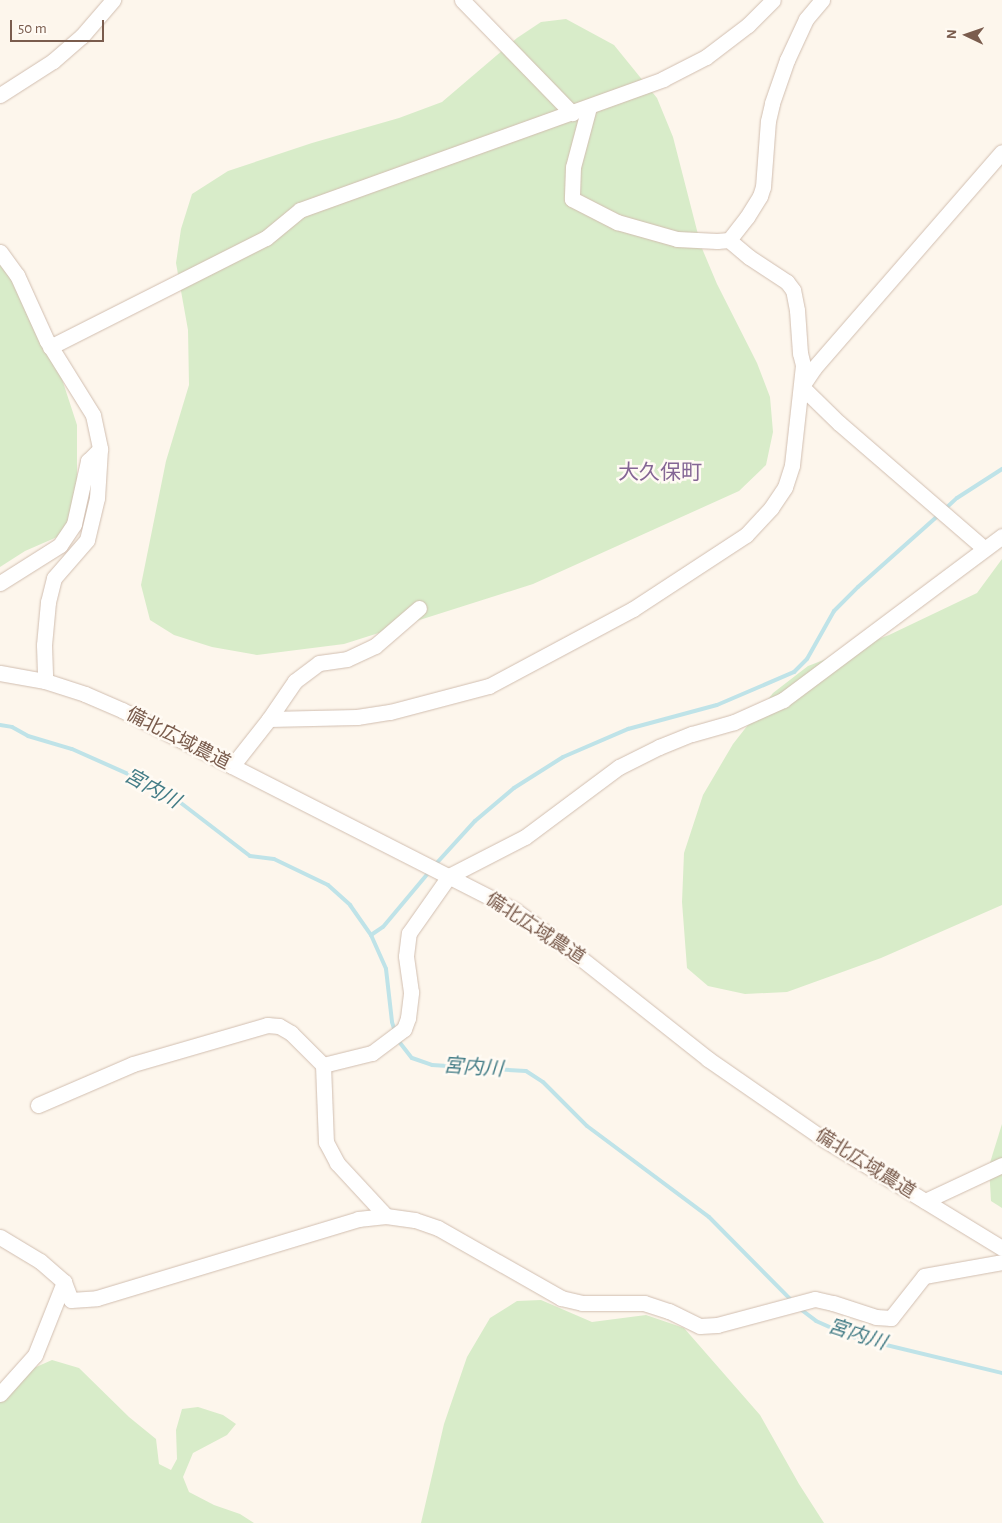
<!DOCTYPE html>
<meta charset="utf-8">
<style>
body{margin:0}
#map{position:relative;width:1002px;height:1523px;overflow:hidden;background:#fdf6ec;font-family:"Alegreya Sans","Noto Sans JP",sans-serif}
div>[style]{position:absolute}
.green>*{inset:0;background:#d8ecc9}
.stream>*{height:4px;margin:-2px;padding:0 2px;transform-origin:2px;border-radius:2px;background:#bfe3e8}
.roads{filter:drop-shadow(0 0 1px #d1beb0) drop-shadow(0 0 1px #d1beb0)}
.minor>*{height:15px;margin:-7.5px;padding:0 7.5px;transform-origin:7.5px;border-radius:7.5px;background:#fff}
span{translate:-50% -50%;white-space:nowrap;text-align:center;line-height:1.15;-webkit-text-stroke:5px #fffaf3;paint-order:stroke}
.street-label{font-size:19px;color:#7a5c4d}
.water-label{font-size:20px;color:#437c86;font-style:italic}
.quarter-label{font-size:21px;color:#846695}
.north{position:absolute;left:942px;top:10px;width:50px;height:50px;-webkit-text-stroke:4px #fffaf3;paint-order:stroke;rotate:273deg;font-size:14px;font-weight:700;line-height:20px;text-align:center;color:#7a5c4d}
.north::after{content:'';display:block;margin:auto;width:18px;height:22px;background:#7a5c4d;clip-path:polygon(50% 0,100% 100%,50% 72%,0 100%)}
.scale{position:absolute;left:10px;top:20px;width:94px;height:22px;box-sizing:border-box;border:2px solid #7a5c4d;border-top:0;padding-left:6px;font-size:15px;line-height:18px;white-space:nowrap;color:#7a5c4d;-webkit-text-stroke:4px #fffaf3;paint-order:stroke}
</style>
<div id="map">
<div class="green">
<i style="clip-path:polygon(566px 19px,614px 45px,657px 98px,673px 137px,701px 246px,717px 284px,757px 363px,770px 397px,773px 432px,766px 465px,739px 491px,533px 584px,344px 644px,257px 655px,212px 647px,174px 635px,150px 620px,141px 585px,166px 461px,189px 385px,188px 330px,176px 263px,181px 229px,192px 194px,228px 171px,312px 143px,399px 118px,442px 102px,517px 38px,541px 22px)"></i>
<i style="clip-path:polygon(0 257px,61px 376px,77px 425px,77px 487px,64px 534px,25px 551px,0 567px)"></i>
<i style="clip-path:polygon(1002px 559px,1002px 905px,881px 958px,787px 992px,745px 994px,708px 986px,687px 968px,682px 902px,684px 853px,703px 795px,733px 744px,773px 693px,808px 666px,889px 635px,977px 593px)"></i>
<i style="clip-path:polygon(1002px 1124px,1002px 1208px,991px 1201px,989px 1166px)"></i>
<i style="clip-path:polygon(541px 1300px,592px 1322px,646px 1315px,684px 1328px,760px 1415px,799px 1484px,824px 1523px,421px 1523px,444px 1424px,467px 1357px,490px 1318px,517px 1301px)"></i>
<i style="clip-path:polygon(52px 1360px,79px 1368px,129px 1417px,156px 1439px,159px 1464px,171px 1470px,177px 1459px,176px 1430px,182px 1409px,198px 1407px,223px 1415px,236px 1424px,227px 1435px,193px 1453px,183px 1477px,189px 1492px,214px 1505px,240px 1514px,254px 1523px,0 1523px,0 1383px)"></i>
</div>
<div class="stream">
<i style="left:945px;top:509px;width:16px;rotate:-43deg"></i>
<i style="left:957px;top:498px;width:54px;rotate:-32.8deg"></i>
<i style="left:0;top:725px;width:12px;rotate:9deg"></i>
<i style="left:12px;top:727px;width:18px;rotate:29deg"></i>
<i style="left:28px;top:736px;width:46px;rotate:16.5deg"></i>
<i style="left:72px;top:749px;width:101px;rotate:24deg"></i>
<i style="left:164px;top:790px;width:108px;rotate:37.5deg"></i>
<i style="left:250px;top:856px;width:24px;rotate:7deg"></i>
<i style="left:274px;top:859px;width:60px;rotate:25.7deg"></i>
<i style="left:328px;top:885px;width:30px;rotate:42deg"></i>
<i style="left:350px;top:905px;width:37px;rotate:55deg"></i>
<i style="left:371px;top:935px;width:37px;rotate:66deg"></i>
<i style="left:386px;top:969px;width:53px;rotate:83.5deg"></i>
<i style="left:392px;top:1022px;width:10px;rotate:73deg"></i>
<i style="left:434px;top:866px;width:61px;rotate:-47.7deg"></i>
<i style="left:475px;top:821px;width:51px;rotate:-40.2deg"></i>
<i style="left:514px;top:788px;width:58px;rotate:-32.3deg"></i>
<i style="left:563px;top:757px;width:71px;rotate:-23.3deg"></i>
<i style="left:628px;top:729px;width:92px;rotate:-15.1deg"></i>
<i style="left:717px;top:705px;width:84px;rotate:-23.2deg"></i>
<i style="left:794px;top:672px;width:18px;rotate:-45deg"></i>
<i style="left:807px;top:659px;width:55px;rotate:-60.6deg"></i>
<i style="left:834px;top:611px;width:34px;rotate:-45deg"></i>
<i style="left:858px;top:587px;width:110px;rotate:-41.7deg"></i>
<i style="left:371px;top:935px;width:14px;rotate:-34deg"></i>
<i style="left:383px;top:927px;width:73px;rotate:-50deg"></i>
<i style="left:397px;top:1039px;width:24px;rotate:52deg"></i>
<i style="left:412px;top:1058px;width:21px;rotate:19deg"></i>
<i style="left:432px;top:1065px;width:94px;rotate:3.7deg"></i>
<i style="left:526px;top:1071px;width:20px;rotate:33deg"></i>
<i style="left:543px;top:1082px;width:62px;rotate:45deg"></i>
<i style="left:587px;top:1126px;width:152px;rotate:36.7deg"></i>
<i style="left:709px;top:1217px;width:118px;rotate:45.3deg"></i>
<i style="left:799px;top:1308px;width:21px;rotate:37deg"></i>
<i style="left:816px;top:1321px;width:36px;rotate:24deg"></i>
<i style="left:849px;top:1336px;width:157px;rotate:13.6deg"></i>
</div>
<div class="roads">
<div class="minor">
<i style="left:462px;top:0;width:158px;rotate:45.8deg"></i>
<i style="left:0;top:95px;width:63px;rotate:-32.7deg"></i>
<i style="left:53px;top:61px;width:38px;rotate:-41deg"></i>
<i style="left:82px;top:36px;width:48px;rotate:-49.3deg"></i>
<i style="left:589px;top:107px;width:62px;rotate:104.9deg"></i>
<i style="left:573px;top:167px;width:32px;rotate:92deg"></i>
<i style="left:572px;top:199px;width:51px;rotate:27.1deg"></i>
<i style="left:617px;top:222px;width:62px;rotate:15.8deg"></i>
<i style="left:677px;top:239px;width:40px;rotate:2.9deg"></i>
<i style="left:717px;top:241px;width:12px;rotate:-5deg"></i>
<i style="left:729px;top:240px;width:29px;rotate:-52deg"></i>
<i style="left:747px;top:217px;width:25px;rotate:-58deg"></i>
<i style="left:760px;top:196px;width:9px;rotate:-72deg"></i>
<i style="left:763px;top:187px;width:66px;rotate:-85.7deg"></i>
<i style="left:768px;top:121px;width:18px;rotate:-77deg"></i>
<i style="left:772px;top:103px;width:46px;rotate:-70.8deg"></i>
<i style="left:787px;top:60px;width:45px;rotate:-65.1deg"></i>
<i style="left:806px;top:19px;width:25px;rotate:-50deg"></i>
<i style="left:0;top:252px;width:29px;rotate:54deg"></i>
<i style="left:17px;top:275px;width:72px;rotate:65.6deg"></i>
<i style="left:47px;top:341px;width:87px;rotate:58.1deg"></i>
<i style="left:93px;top:415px;width:35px;rotate:78deg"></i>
<i style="left:100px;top:449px;width:49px;rotate:93.5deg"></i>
<i style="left:97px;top:498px;width:43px;rotate:103.4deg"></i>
<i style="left:87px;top:540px;width:50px;rotate:131deg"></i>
<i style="left:54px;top:578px;width:25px;rotate:104deg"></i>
<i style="left:48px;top:602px;width:43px;rotate:95.3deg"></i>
<i style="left:44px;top:645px;width:36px;rotate:88deg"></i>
<i style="left:50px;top:347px;width:242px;rotate:-26.8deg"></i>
<i style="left:266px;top:238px;width:44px;rotate:-39.5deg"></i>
<i style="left:300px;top:210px;width:386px;rotate:-19.8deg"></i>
<i style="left:663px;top:79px;width:48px;rotate:-27.1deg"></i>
<i style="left:706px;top:57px;width:53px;rotate:-37.3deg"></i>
<i style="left:748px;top:25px;width:35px;rotate:-45deg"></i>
<i style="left:802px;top:386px;width:22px;rotate:-56deg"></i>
<i style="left:814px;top:368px;width:286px;rotate:-49deg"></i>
<i style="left:802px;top:387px;width:52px;rotate:44.2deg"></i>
<i style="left:839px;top:423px;width:191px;rotate:40.8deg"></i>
<i style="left:0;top:583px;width:71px;rotate:-32.3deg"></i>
<i style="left:60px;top:545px;width:25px;rotate:-56deg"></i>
<i style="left:74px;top:524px;width:65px;rotate:-77.5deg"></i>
<i style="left:88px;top:461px;width:17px;rotate:-45deg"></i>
<i style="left:0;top:673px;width:46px;rotate:10.1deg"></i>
<i style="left:45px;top:681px;width:42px;rotate:18deg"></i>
<i style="left:85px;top:694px;width:40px;rotate:23.4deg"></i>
<i style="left:122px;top:710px;width:442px;rotate:27deg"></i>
<i style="left:516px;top:911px;width:70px;rotate:35.7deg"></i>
<i style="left:573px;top:952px;width:172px;rotate:38.4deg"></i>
<i style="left:708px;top:1059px;width:142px;rotate:34.7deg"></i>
<i style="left:825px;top:1140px;width:207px;rotate:31.4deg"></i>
<i style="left:269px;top:719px;width:88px;rotate:-1.3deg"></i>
<i style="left:357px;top:717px;width:33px;rotate:-9deg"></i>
<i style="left:390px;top:712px;width:102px;rotate:-14.7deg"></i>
<i style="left:489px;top:686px;width:163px;rotate:-28.1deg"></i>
<i style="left:633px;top:609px;width:135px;rotate:-33.2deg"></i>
<i style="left:746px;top:535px;width:37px;rotate:-47deg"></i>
<i style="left:771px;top:508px;width:25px;rotate:-56deg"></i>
<i style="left:785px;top:487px;width:23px;rotate:-72deg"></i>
<i style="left:792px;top:465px;width:101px;rotate:-83.7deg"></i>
<i style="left:803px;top:365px;width:12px;rotate:-104deg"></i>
<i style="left:800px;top:353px;width:43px;rotate:-94deg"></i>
<i style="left:797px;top:310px;width:20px;rotate:-101deg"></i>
<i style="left:793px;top:290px;width:10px;rotate:-127deg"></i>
<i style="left:787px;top:282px;width:45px;rotate:-146.7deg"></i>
<i style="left:749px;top:257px;width:26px;rotate:-140deg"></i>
<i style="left:232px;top:766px;width:60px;rotate:-51.8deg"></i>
<i style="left:269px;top:719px;width:46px;rotate:-55.6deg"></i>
<i style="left:295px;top:681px;width:30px;rotate:-37deg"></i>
<i style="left:319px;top:663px;width:28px;rotate:-8deg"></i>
<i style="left:347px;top:659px;width:31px;rotate:-25deg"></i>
<i style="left:375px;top:646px;width:58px;rotate:-40.8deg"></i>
<i style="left:323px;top:1065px;width:50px;rotate:-13.8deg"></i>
<i style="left:372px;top:1053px;width:40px;rotate:-37deg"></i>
<i style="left:404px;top:1029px;width:12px;rotate:-70deg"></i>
<i style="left:408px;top:1018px;width:26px;rotate:-83deg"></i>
<i style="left:411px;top:992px;width:36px;rotate:-98deg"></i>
<i style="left:406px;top:956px;width:23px;rotate:-83deg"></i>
<i style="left:409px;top:933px;width:70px;rotate:-54.9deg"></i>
<i style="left:449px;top:876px;width:85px;rotate:-27.2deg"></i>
<i style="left:525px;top:837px;width:117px;rotate:-36.7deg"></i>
<i style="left:619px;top:767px;width:45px;rotate:-26.6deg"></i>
<i style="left:659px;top:747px;width:35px;rotate:-22deg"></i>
<i style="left:692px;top:734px;width:44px;rotate:-15.9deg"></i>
<i style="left:734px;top:722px;width:54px;rotate:-24.2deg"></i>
<i style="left:783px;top:700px;width:274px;rotate:-36.8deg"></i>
<i style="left:38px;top:1105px;width:103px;rotate:-23.3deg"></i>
<i style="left:133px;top:1064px;width:140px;rotate:-16.2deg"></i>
<i style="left:267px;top:1025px;width:12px;rotate:5deg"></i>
<i style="left:279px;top:1026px;width:14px;rotate:30deg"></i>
<i style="left:291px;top:1033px;width:45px;rotate:45deg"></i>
<i style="left:323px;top:1065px;width:77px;rotate:87.8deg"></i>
<i style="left:326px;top:1142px;width:24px;rotate:62deg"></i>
<i style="left:337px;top:1163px;width:72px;rotate:47.2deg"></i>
<i style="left:925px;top:1201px;width:85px;rotate:-25.1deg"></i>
<i style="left:0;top:1237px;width:47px;rotate:31deg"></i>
<i style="left:40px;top:1261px;width:32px;rotate:41deg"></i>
<i style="left:64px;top:1282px;width:19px;rotate:69deg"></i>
<i style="left:71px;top:1300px;width:26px;rotate:-4deg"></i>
<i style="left:97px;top:1298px;width:273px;rotate:-16.8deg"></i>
<i style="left:358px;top:1219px;width:28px;rotate:-6deg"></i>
<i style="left:386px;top:1216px;width:29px;rotate:8deg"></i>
<i style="left:415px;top:1220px;width:24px;rotate:19deg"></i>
<i style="left:438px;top:1228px;width:142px;rotate:29.6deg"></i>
<i style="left:561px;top:1298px;width:22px;rotate:13deg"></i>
<i style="left:582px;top:1303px;width:62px"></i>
<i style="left:644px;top:1303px;width:26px;rotate:18deg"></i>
<i style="left:669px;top:1311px;width:34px;rotate:26deg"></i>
<i style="left:700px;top:1326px;width:17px;rotate:-3deg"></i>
<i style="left:717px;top:1325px;width:101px;rotate:-14.9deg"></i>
<i style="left:815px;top:1299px;width:18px;rotate:13deg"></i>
<i style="left:833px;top:1303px;width:45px;rotate:18deg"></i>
<i style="left:876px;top:1317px;width:15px;rotate:4deg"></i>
<i style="left:891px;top:1318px;width:53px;rotate:-51.8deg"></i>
<i style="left:924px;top:1276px;width:79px;rotate:-10.2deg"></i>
<i style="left:0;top:1394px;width:52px;rotate:-48.1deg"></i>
<i style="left:35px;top:1355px;width:79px;rotate:-68.3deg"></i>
</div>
</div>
<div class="street-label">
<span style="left:178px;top:739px;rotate:27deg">備北広域農道</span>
<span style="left:535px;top:929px;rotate:33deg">備北広域農道</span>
<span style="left:865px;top:1164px;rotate:32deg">備北広域農道</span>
</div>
<div class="water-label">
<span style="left:152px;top:789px;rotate:29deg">宮内川</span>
<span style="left:473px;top:1068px;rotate:4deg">宮内川</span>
<span style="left:857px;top:1335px;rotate:18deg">宮内川</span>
</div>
<div class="quarter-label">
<span style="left:660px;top:473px">大久保町</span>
</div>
<div class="north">N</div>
<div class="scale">50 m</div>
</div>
